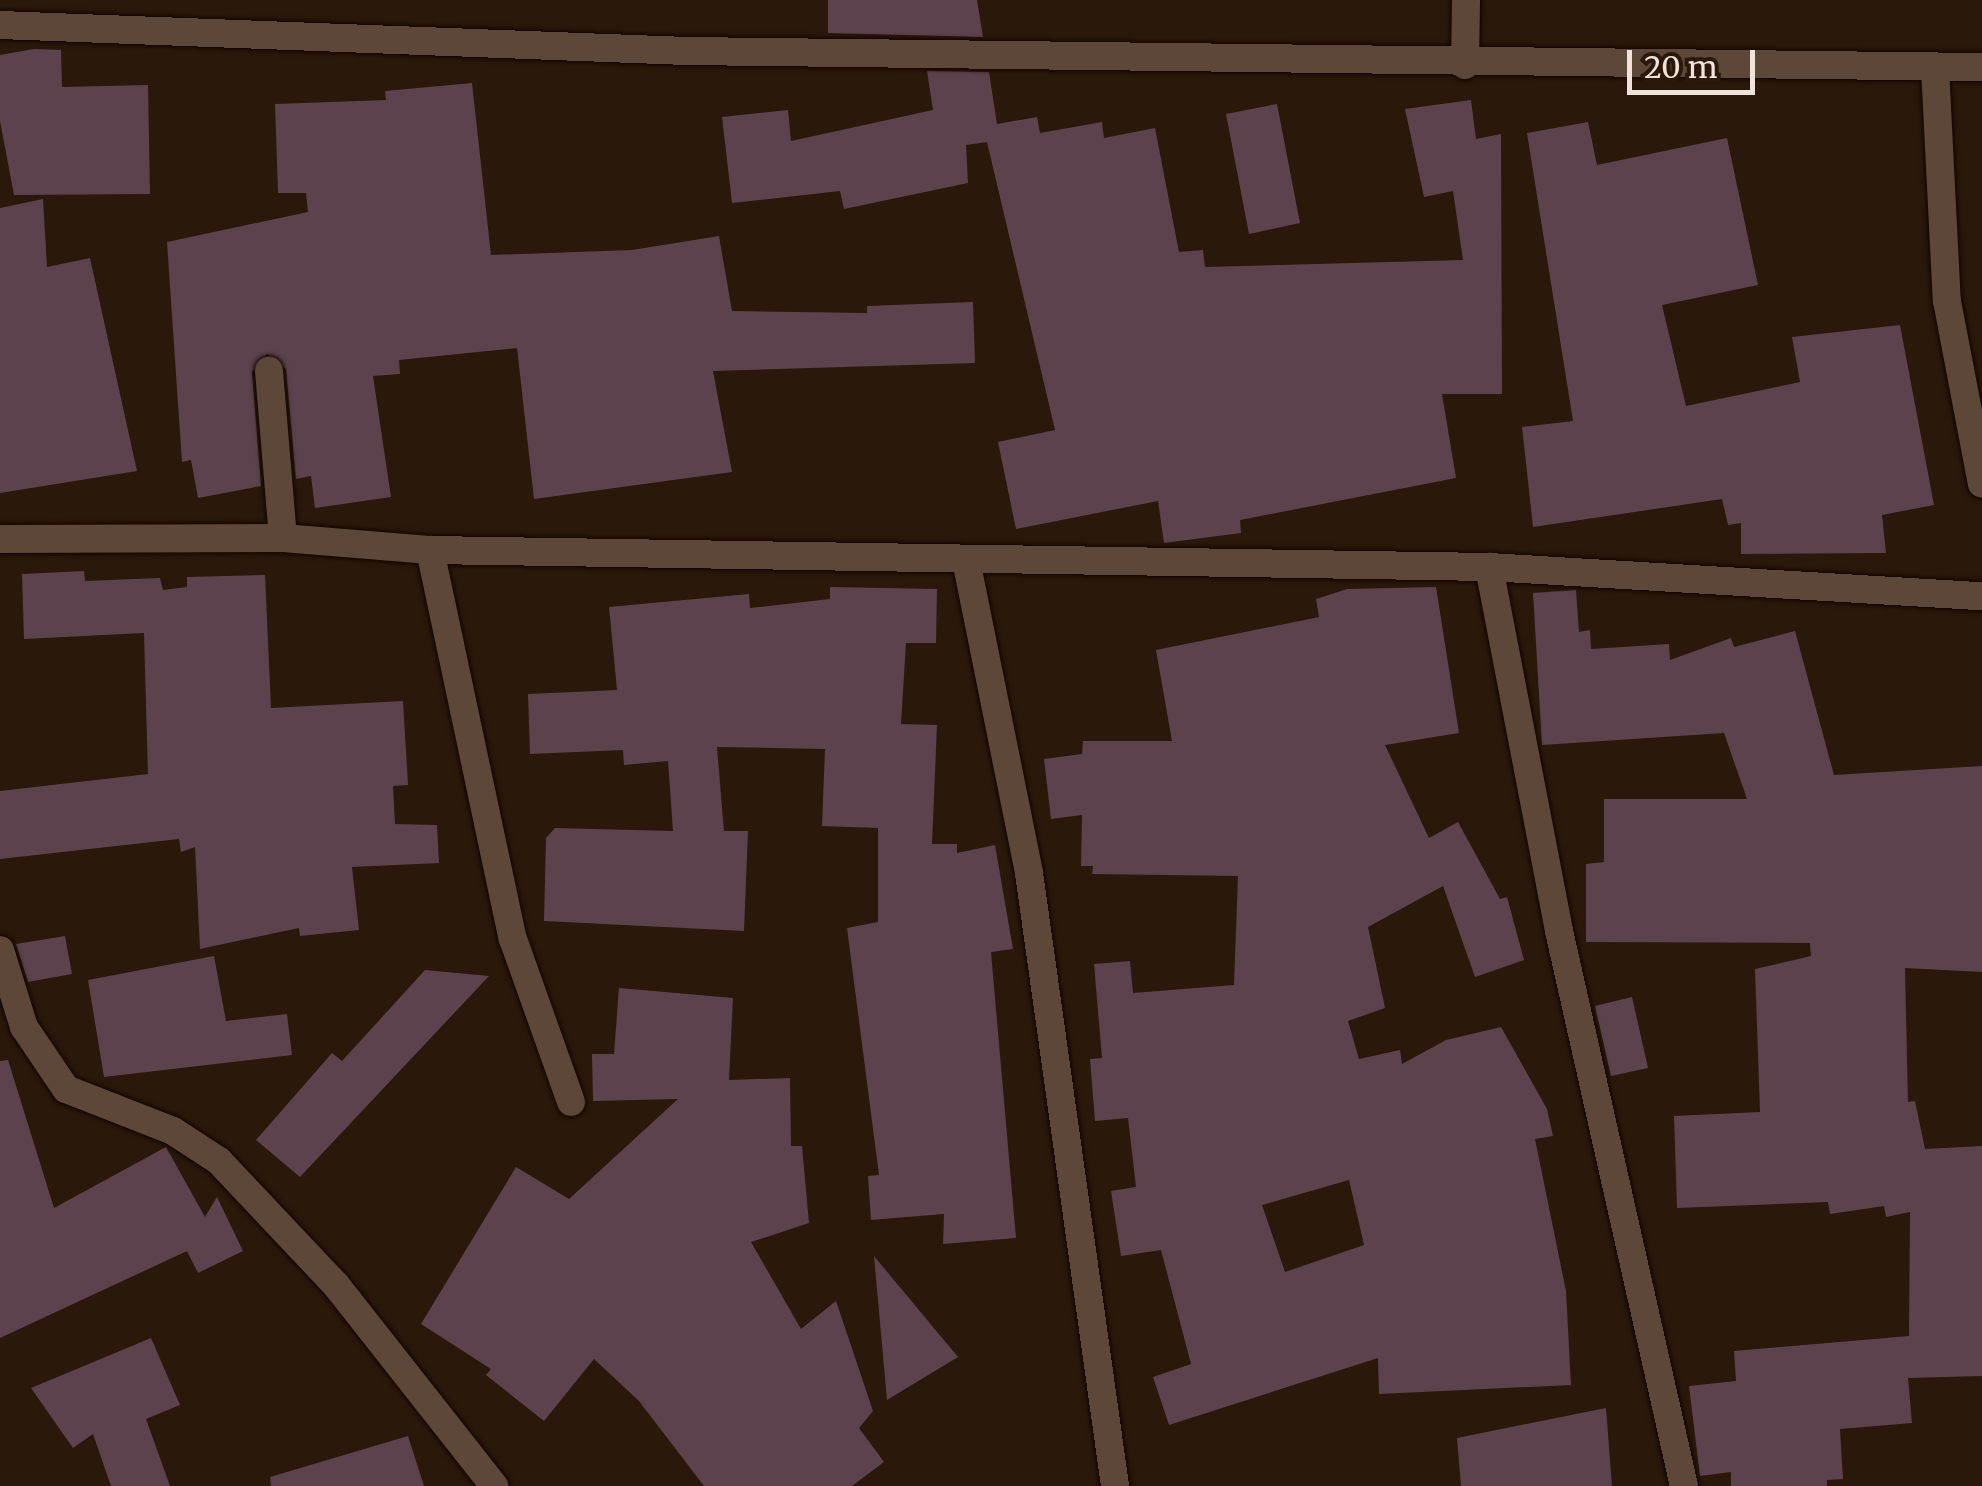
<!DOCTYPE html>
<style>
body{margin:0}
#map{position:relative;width:1982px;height:1486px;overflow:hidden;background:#2a180a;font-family:Merriweather,serif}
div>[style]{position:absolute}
.building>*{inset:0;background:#5c424c}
.roads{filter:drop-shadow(0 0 2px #120400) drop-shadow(0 0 2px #120400)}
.minor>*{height:28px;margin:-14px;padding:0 14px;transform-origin:14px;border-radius:14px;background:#5c4738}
span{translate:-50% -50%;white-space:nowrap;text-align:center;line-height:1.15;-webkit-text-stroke:9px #2a180a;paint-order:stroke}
.scale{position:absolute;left:1627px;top:50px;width:128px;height:45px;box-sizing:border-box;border:5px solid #f0e3da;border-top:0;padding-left:12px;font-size:30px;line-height:35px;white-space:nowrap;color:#f0e3da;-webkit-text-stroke:8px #2a180a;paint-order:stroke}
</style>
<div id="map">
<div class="building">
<i style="clip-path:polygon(828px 0,977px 0,983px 37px,828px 33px)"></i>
<i style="clip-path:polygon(34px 49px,61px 50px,62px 87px,148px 85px,150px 194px,14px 195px,0 121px,0 55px)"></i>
<i style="clip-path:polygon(927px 71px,989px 72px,997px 124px,1037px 117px,1040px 133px,1102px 122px,1104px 138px,1155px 128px,1179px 252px,1203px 250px,1205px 267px,1463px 260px,1453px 191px,1424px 197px,1405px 109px,1471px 100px,1476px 139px,1501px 134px,1502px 394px,1442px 394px,1456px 478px,1240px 520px,1241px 533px,1164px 543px,1158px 501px,1016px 529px,998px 442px,1055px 430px,987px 142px,966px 145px,968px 183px,844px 209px,840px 191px,732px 203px,722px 117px,788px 110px,791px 141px,933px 110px)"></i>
<i style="clip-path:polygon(472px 83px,491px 255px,632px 250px,719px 236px,732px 311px,867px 313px,867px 306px,973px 302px,975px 363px,713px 371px,732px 472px,534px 499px,517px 348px,399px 360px,400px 374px,373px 376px,391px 497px,315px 508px,311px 476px,296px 479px,286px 369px,267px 354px,252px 372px,261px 486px,198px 498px,191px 460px,182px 462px,167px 242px,308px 212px,306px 193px,278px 193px,275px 104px,386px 100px,385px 91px)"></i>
<i style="clip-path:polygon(1277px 104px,1300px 223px,1249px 234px,1226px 114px)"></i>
<i style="clip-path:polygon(1588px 122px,1597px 165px,1727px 138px,1758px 285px,1662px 305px,1686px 406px,1800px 382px,1792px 337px,1900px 325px,1934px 505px,1882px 515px,1886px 553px,1741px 554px,1741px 523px,1728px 525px,1722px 499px,1533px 527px,1522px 427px,1573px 421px,1527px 133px)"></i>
<i style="clip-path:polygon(43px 199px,47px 267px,90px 258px,137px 471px,0 493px,0 208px)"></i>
<i style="clip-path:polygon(84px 571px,85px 581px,160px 578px,163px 590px,187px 587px,187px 577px,265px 575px,271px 708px,403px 701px,408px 785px,393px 786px,395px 824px,437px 825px,439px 863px,352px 867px,359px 930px,300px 936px,299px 928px,200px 949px,195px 847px,181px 852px,179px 839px,0 859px,0 791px,148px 774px,144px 633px,24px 639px,22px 574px)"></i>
<i style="clip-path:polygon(830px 587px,937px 589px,936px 643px,906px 643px,901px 724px,937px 725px,932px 844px,957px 844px,957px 853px,995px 845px,1013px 949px,991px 952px,1016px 1238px,943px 1244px,944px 1214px,871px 1220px,868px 1176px,879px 1175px,847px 928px,878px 922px,878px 828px,822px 826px,825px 749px,717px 747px,724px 831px,748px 831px,744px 931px,544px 921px,546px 838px,555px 828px,673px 831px,668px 761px,624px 765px,623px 750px,530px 754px,528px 694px,617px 690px,609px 607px,749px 594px,750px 608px,830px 599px)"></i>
<i style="clip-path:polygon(evenodd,1436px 587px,1459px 733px,1385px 745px,1429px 838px,1458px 822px,1500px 899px,1507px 897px,1524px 960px,1475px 977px,1443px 886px,1368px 927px,1385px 1008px,1348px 1021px,1359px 1059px,1400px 1050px,1402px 1064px,1446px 1040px,1501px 1027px,1547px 1109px,1553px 1136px,1535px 1139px,1566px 1291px,1571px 1385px,1379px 1394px,1378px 1358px,1169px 1425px,1153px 1377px,1191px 1364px,1161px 1250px,1121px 1256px,1111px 1191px,1136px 1187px,1128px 1118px,1095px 1121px,1090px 1059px,1102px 1058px,1094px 964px,1130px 961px,1133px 993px,1234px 985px,1238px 876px,1092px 874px,1093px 866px,1081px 866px,1082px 815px,1051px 819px,1044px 759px,1082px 754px,1083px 741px,1172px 741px,1156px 650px,1319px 617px,1316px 599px,1347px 589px,1436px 587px,1349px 1180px,1364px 1245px,1285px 1272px,1262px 1205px,1349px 1180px)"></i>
<i style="clip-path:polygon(1576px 590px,1579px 632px,1590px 630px,1591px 649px,1669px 644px,1670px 660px,1731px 638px,1734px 647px,1795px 631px,1834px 775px,1982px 766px,1982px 972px,1905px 968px,1908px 1102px,1915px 1101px,1925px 1149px,1982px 1146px,1982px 1376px,1908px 1378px,1912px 1423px,1840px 1429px,1843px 1479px,1827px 1480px,1827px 1486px,1731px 1486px,1731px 1472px,1700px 1476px,1689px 1386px,1736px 1381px,1734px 1351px,1909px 1336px,1910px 1212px,1886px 1217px,1884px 1206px,1830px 1214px,1828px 1202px,1677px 1208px,1674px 1116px,1760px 1112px,1755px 969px,1811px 956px,1810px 943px,1586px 942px,1586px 864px,1604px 862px,1604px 799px,1747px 799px,1724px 733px,1542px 745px,1533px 593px)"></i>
<i style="clip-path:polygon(65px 936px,72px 974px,28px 982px,16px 944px)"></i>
<i style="clip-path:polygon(214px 956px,226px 1021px,287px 1014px,292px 1055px,104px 1077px,88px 980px)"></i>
<i style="clip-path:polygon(425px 970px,489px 976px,300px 1177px,256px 1140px,332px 1053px,342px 1061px)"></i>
<i style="clip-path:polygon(619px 988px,733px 998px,729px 1080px,790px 1078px,791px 1146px,802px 1146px,809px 1223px,751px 1242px,801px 1329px,836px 1301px,873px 1411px,859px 1428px,884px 1462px,852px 1486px,704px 1486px,639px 1401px,594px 1359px,544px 1421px,486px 1375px,491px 1369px,421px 1324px,516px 1167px,569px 1199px,678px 1099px,593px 1101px,592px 1054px,614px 1054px)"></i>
<i style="clip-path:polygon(1632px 997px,1648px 1068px,1611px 1076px,1595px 1006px)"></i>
<i style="clip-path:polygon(8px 1060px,54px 1208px,166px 1147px,205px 1217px,217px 1197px,243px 1251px,198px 1273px,187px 1251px,0 1338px,0 1061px)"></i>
<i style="clip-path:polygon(874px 1256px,958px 1357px,887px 1400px)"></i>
<i style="clip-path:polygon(151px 1338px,180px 1405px,146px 1419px,170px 1486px,111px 1486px,93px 1434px,73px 1448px,31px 1388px)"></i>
<i style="clip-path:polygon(1606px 1408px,1612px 1486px,1461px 1486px,1457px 1438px)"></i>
<i style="clip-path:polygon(408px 1436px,424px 1486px,271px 1486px,270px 1477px)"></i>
</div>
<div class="roads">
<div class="minor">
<i style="left:0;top:25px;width:686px;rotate:2.17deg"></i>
<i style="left:686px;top:51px;width:1296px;rotate:0.71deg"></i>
<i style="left:1465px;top:65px;width:65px;rotate:-89.1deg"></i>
<i style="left:1935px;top:68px;width:233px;rotate:87.1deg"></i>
<i style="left:1947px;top:301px;width:186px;rotate:79.2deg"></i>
<i style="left:283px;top:538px;width:147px;rotate:4.7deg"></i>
<i style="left:430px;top:550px;width:1059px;rotate:0.92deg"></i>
<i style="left:1489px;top:567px;width:494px;rotate:3.4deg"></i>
<i style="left:0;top:539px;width:283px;rotate:-0.2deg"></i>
<i style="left:283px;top:538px;width:168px;rotate:-94.8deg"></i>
<i style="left:430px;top:550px;width:398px;rotate:78deg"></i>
<i style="left:513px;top:939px;width:173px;rotate:70.4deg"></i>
<i style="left:966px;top:560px;width:319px;rotate:78.6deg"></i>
<i style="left:1029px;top:873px;width:619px;rotate:82.01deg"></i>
<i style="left:1489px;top:567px;width:371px;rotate:79.1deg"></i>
<i style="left:1559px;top:931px;width:569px;rotate:77.31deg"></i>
<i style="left:0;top:950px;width:81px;rotate:72.7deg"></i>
<i style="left:24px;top:1027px;width:75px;rotate:55.9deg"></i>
<i style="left:66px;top:1089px;width:115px;rotate:21.4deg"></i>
<i style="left:173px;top:1131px;width:55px;rotate:33.1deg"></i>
<i style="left:219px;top:1161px;width:170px;rotate:46.7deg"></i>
<i style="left:336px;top:1285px;width:256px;rotate:51.8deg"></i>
</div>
</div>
<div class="scale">20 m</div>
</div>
